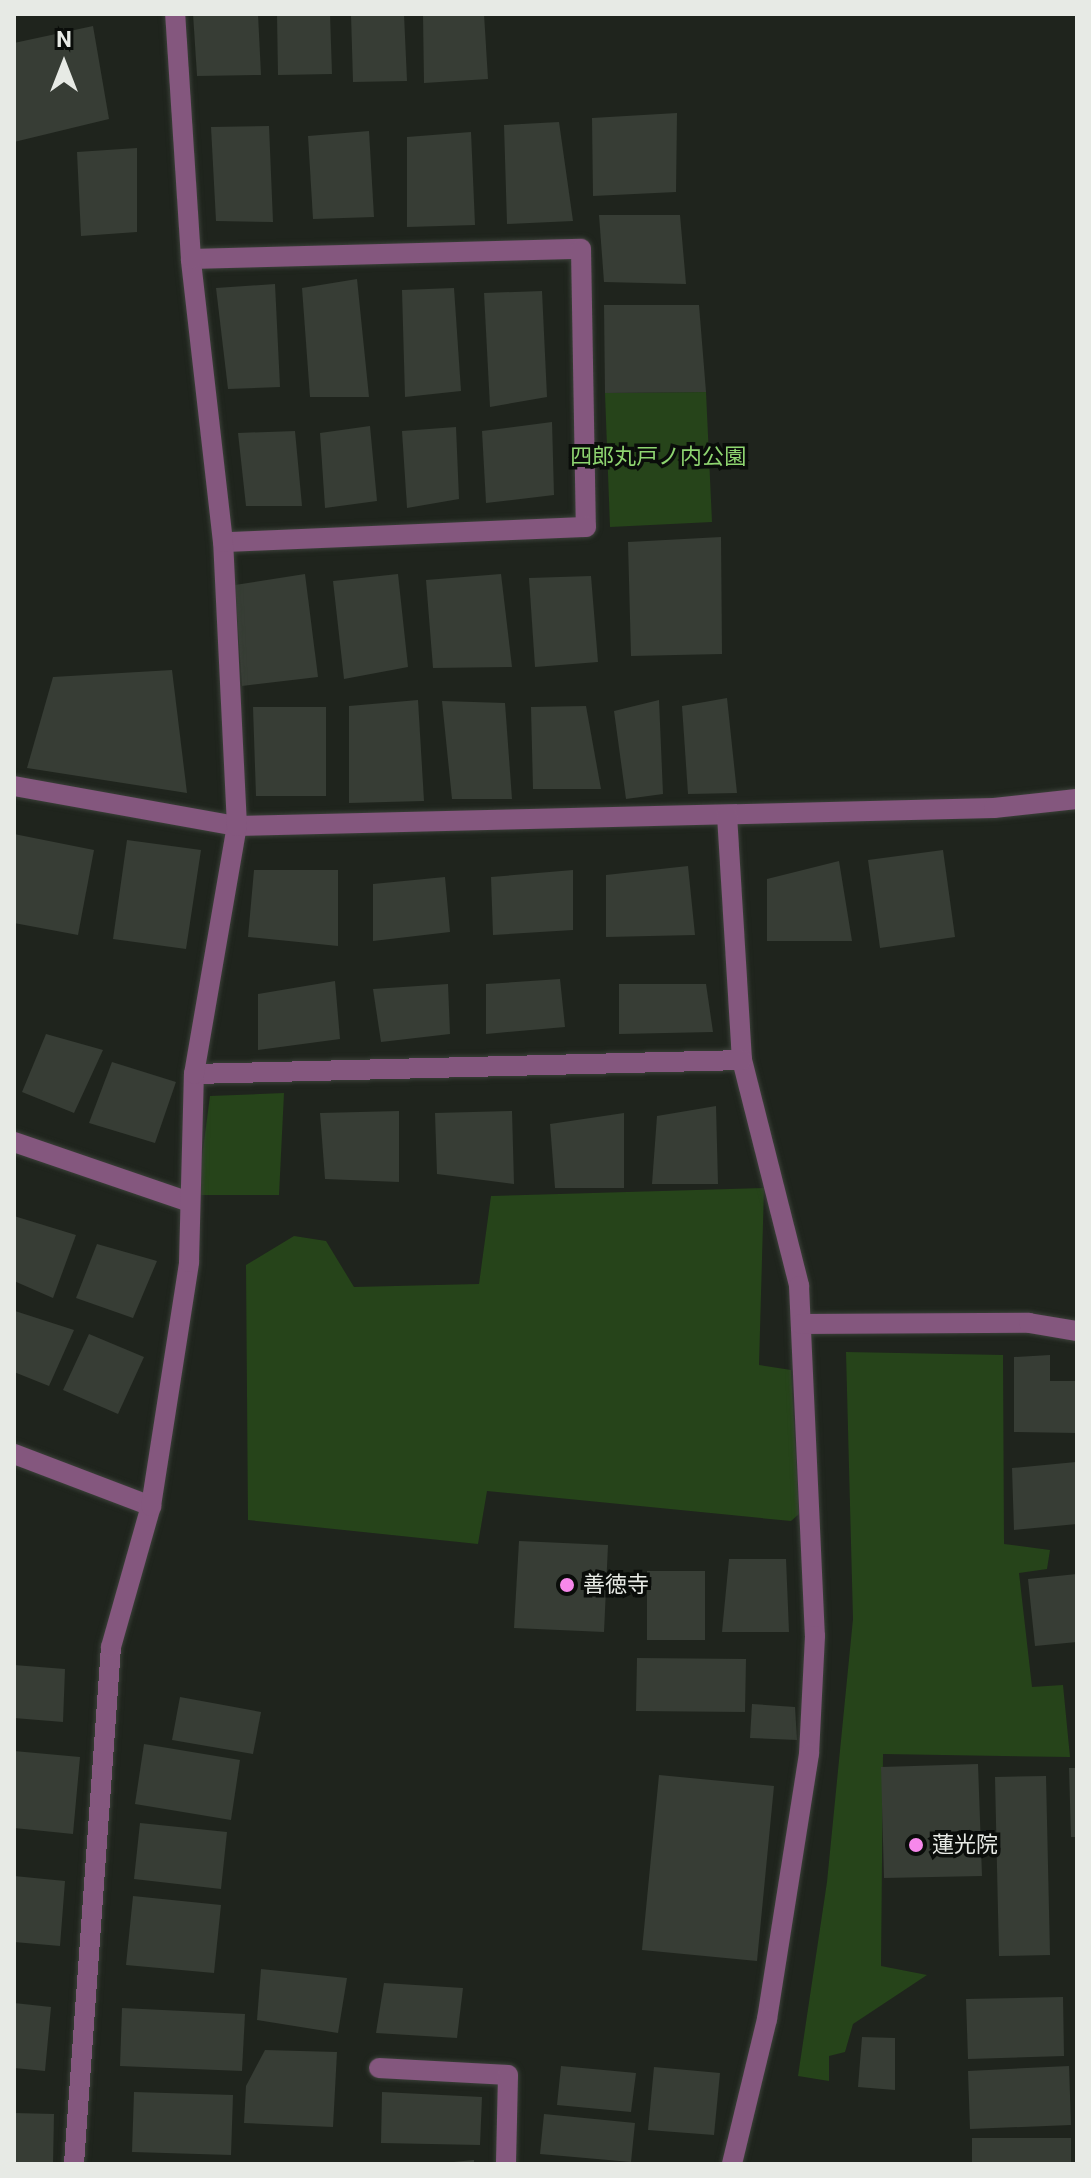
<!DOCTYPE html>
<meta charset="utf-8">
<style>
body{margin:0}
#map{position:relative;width:1091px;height:2178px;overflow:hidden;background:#1f241d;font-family:Roboto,"Noto Sans JP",sans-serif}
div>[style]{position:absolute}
.green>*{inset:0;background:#26441a}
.building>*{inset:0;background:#373d35}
.roads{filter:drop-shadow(0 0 2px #3b4039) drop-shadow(0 0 2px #3b4039)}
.minor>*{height:20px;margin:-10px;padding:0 10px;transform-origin:10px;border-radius:10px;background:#84577e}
.dots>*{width:22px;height:22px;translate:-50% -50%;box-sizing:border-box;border:4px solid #0a0d0a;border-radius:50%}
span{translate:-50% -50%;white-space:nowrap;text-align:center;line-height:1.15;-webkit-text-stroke:7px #0a0d0a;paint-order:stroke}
.park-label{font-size:22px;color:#8ed570}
.poi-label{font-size:22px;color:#e7eae5}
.left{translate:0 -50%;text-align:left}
.frame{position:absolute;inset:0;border:16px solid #e7eae5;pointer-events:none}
.north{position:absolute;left:24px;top:24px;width:80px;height:80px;-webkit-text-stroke:6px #0a0d0a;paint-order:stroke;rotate:0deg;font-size:22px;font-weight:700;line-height:32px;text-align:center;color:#e7eae5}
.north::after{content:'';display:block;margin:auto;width:28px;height:36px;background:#e7eae5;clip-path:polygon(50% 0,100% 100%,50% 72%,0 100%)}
</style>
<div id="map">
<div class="green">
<i style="clip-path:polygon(706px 392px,712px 522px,610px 527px,605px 393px)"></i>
<i style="clip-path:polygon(284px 1093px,279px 1195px,197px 1195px,210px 1096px)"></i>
<i style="clip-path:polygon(764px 1188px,759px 1365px,791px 1370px,799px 1514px,791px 1521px,487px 1491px,478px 1544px,248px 1520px,246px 1265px,294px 1236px,326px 1241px,354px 1287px,479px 1284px,491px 1196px)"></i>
<i style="clip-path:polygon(846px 1352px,1003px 1355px,1004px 1544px,1050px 1550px,1047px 1569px,1019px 1573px,1032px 1687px,1063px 1685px,1070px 1757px,883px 1754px,881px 1966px,927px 1975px,853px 2024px,845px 2052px,829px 2056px,829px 2081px,798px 2076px,827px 1882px,853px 1619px)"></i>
</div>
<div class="building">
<i style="clip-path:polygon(193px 14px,258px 14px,261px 75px,197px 76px)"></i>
<i style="clip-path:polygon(277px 14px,330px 14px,332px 74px,278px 75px)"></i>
<i style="clip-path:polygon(351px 14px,404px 14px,407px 81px,353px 82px)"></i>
<i style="clip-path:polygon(423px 14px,484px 14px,488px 79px,424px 83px)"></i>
<i style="clip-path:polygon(93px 26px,109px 119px,14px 142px,14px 43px)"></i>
<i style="clip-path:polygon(677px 113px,676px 192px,593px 196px,592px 118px)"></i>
<i style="clip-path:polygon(559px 122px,573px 221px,507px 224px,504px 125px)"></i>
<i style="clip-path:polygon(269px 126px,273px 222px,216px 221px,211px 127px)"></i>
<i style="clip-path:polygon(369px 131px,374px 217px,313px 219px,308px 136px)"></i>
<i style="clip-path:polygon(471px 132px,475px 225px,407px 227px,407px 137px)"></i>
<i style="clip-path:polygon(137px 148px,137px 232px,81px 236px,77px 152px)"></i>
<i style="clip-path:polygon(599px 215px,680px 215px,686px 284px,604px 282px)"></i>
<i style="clip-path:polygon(357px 279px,369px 397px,310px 397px,302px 288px)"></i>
<i style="clip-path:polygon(275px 284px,280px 387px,228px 389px,216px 288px)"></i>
<i style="clip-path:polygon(454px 288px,461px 391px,405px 397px,402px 290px)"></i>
<i style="clip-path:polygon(542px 291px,547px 397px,490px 407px,484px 293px)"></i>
<i style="clip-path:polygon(604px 305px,699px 305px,706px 392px,605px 393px)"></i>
<i style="clip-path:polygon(552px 422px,554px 495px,486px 503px,482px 431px)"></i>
<i style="clip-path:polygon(370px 426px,377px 501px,325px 508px,320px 433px)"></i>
<i style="clip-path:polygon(456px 427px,459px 499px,407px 508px,402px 431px)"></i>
<i style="clip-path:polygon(295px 431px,302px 506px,246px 506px,238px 433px)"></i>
<i style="clip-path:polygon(721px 537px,722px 654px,631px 656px,628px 542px)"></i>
<i style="clip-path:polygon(305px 574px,318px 677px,242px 686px,235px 585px)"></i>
<i style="clip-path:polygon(398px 574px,408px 667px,344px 679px,333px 581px)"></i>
<i style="clip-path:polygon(501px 574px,512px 667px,433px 668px,426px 580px)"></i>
<i style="clip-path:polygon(591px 576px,598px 662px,535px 667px,529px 578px)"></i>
<i style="clip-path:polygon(172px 670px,187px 793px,27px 768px,53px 677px)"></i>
<i style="clip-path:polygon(727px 698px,737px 793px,688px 794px,682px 706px)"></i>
<i style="clip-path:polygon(418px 700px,424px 801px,349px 803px,349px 706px)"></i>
<i style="clip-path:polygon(659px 700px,663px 794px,626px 799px,614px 711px)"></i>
<i style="clip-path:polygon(442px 701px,505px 703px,512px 799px,452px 799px)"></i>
<i style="clip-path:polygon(586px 706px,601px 789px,533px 789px,531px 707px)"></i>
<i style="clip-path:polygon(253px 707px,326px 707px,326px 796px,256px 796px)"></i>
<i style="clip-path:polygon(14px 834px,94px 850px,78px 935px,14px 923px)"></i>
<i style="clip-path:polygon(127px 840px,201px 850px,186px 949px,113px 939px)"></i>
<i style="clip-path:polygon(943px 850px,955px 937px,880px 948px,868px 860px)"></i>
<i style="clip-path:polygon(839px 861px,852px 941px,767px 941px,767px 879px)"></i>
<i style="clip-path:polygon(688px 866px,695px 935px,606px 937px,606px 875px)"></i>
<i style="clip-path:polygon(254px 870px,338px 870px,338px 946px,248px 937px)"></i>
<i style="clip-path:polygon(573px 870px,573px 930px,493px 935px,491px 877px)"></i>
<i style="clip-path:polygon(445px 877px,450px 932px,373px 941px,373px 884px)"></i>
<i style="clip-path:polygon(560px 979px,565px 1027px,486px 1034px,486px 984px)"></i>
<i style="clip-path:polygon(335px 981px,340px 1039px,258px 1050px,258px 994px)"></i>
<i style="clip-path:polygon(448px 984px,450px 1034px,381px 1042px,373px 989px)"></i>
<i style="clip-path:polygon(619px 984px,706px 984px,713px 1032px,619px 1034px)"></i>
<i style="clip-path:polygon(46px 1034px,103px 1050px,74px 1113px,22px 1092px)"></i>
<i style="clip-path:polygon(112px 1062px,176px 1082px,155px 1143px,89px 1123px)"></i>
<i style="clip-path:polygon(716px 1106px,718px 1184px,652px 1184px,657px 1116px)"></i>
<i style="clip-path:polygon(399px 1111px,399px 1182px,325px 1179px,320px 1113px)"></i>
<i style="clip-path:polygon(512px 1111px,514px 1184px,437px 1174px,435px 1113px)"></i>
<i style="clip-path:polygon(624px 1113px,624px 1188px,555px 1188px,550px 1124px)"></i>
<i style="clip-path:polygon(14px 1216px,76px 1235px,53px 1298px,14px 1281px)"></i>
<i style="clip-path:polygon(97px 1244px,157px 1261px,133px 1318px,76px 1298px)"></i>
<i style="clip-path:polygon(15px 1311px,74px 1330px,49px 1386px,14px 1372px)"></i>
<i style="clip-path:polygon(89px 1334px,144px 1357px,118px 1414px,63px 1390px)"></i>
<i style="clip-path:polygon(1050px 1355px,1050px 1381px,1077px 1381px,1077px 1433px,1014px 1432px,1014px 1357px)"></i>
<i style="clip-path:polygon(1076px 1462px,1077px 1524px,1014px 1530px,1012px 1468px)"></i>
<i style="clip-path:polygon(519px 1541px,608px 1545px,604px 1632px,514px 1628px)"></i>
<i style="clip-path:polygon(729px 1559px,786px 1559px,789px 1632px,722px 1632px)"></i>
<i style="clip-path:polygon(647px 1571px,705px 1571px,705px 1640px,647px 1640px)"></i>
<i style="clip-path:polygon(1077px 1574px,1077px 1642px,1035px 1646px,1028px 1579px)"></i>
<i style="clip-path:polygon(637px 1658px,746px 1659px,745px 1712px,636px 1711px)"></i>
<i style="clip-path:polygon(14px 1665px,65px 1669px,63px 1722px,14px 1718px)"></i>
<i style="clip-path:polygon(180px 1697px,261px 1712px,253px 1754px,172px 1740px)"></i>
<i style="clip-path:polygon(752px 1704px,795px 1707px,797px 1740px,750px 1738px)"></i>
<i style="clip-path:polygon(144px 1744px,240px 1760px,231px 1820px,135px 1804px)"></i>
<i style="clip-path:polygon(14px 1751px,80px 1757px,73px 1834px,14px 1828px)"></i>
<i style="clip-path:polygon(978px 1764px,982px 1876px,884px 1878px,881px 1767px)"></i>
<i style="clip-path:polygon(1069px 1768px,1077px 1768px,1077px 1837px,1071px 1837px)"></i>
<i style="clip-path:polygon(659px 1775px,774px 1786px,757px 1961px,642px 1950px)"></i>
<i style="clip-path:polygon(1046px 1776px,1050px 1955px,999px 1956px,995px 1777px)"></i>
<i style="clip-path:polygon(140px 1823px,227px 1832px,221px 1889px,134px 1879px)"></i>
<i style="clip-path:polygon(14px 1876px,65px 1881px,60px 1946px,14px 1942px)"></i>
<i style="clip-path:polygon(133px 1896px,221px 1905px,214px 1973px,126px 1965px)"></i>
<i style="clip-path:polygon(261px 1969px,347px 1978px,338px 2033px,257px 2020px)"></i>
<i style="clip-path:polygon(384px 1983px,463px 1988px,457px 2038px,376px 2033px)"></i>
<i style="clip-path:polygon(1063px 1997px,1064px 2056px,968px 2059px,966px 1999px)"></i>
<i style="clip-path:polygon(14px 2003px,51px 2007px,45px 2071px,14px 2068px)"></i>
<i style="clip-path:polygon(122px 2008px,245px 2014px,242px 2071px,120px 2066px)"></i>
<i style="clip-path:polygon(862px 2037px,895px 2038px,895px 2090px,858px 2087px)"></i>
<i style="clip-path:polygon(265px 2050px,337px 2052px,333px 2127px,244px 2123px,246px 2086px)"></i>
<i style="clip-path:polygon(561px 2066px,636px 2073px,631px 2112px,557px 2105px)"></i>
<i style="clip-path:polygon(1069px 2066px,1071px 2125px,970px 2129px,968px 2071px)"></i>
<i style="clip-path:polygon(654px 2067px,720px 2073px,714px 2135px,648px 2130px)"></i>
<i style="clip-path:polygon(134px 2092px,233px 2095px,231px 2155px,132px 2152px)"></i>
<i style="clip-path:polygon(382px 2092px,482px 2097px,480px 2145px,381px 2143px)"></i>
<i style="clip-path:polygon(14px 2113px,54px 2114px,53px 2164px,14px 2164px)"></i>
<i style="clip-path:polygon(544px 2114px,635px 2123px,631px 2162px,540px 2154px)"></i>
<i style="clip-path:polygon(972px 2138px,1071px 2138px,1071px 2164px,972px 2164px)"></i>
<i style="clip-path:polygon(474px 2160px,474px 2164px,453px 2164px,453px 2162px)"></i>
</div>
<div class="roads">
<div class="minor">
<i style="left:191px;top:259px;width:390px;rotate:-1.5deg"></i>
<i style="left:581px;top:249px;width:278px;rotate:89deg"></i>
<i style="left:586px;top:527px;width:363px;rotate:177.6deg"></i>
<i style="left:14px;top:786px;width:227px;rotate:10.2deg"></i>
<i style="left:237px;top:826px;width:757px;rotate:-1.36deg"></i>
<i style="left:994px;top:808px;width:83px;rotate:-6.2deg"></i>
<i style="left:727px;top:815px;width:245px;rotate:86.5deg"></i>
<i style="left:742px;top:1060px;width:233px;rotate:75.8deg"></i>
<i style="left:799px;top:1286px;width:350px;rotate:87.4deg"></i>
<i style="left:815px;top:1636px;width:118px;rotate:92.9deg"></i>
<i style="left:809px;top:1754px;width:268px;rotate:99deg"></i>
<i style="left:767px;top:2019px;width:149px;rotate:103.6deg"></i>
<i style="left:194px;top:1074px;width:548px;rotate:-1.46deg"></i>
<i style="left:14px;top:1142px;width:185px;rotate:18.9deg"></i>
<i style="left:801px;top:1324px;width:228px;rotate:-0.3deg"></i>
<i style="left:1029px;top:1323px;width:49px;rotate:9.5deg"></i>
<i style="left:14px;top:1454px;width:147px;rotate:20.8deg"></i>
<i style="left:379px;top:2068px;width:129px;rotate:3.1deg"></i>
<i style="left:508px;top:2075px;width:89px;rotate:91.3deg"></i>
<i style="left:74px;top:2164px;width:518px;rotate:-85.91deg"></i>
<i style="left:111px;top:1647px;width:147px;rotate:-74.2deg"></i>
<i style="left:151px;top:1506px;width:247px;rotate:-81.1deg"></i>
<i style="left:189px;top:1262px;width:188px;rotate:-88.5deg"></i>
<i style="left:194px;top:1074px;width:252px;rotate:-80.2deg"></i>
<i style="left:237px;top:826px;width:284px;rotate:-92.8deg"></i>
<i style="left:223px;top:542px;width:285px;rotate:-96.5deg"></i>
<i style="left:191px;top:259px;width:246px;rotate:-93.7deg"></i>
</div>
</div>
<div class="dots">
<i style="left:567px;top:1585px;background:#f788eb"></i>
<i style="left:916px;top:1845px;background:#f788eb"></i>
</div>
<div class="park-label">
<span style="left:658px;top:457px">四郎丸戸ノ内公園</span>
</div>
<div class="poi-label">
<span class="left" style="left:583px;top:1585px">善徳寺</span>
<span class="left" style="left:932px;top:1845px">蓮光院</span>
</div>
<div class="frame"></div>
<div class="north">N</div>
</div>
